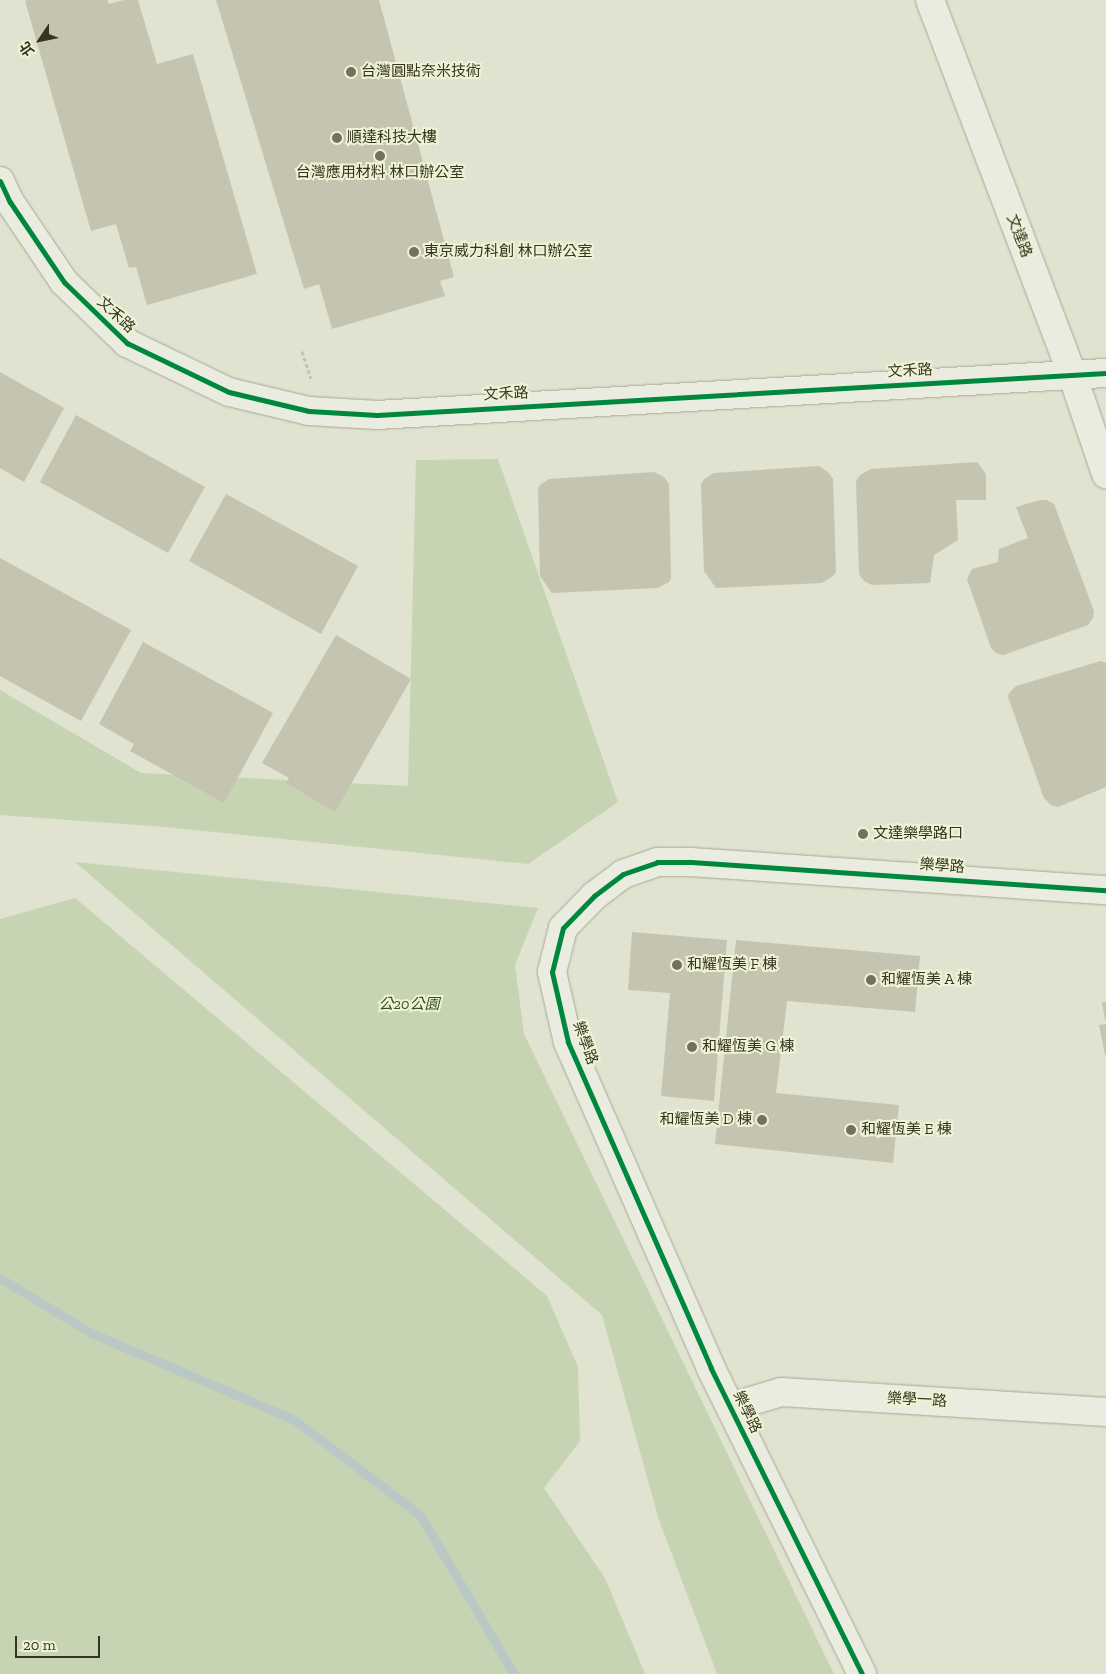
<!DOCTYPE html>
<meta charset="utf-8">
<style>
body{margin:0}
#map{position:relative;width:1106px;height:1674px;overflow:hidden;background:#e0e3cf;font-family:"Zilla Slab","Noto Sans TC",serif}
div>[style]{position:absolute}
.green>*{inset:0;background:#c6d4b3}
.stream>*{height:9px;margin:-4.5px;padding:0 4.5px;transform-origin:4.5px;border-radius:4.5px;background:#b9c8c4}
.building>*{inset:0;background:#c5c4b0}
.path>*{height:3px;margin-top:-1.5px;transform-origin:0;background:repeating-linear-gradient(90deg,#c2c4b6 0 4px,transparent 0 6.5px)}
.roads{filter:drop-shadow(0 0 1px #a7a898) drop-shadow(0 0 1px #a7a898)}
.minor>*{height:28px;margin:-14px;padding:0 14px;transform-origin:14px;border-radius:14px;background:#eaece0}
.cycleway>*{height:5px;margin:-2.5px;padding:0 2.5px;transform-origin:2.5px;border-radius:2.5px;background:#00873e}
.dots>*{width:14px;height:14px;translate:-50% -50%;box-sizing:border-box;border:2px solid #eff3d6;border-radius:50%}
span{translate:-50% -50%;white-space:nowrap;text-align:center;line-height:1.15;-webkit-text-stroke:4px #eff3d6;paint-order:stroke}
.poi-label{font-size:15px;color:#363420}
.left{translate:0 -50%;text-align:left}
.right{translate:-100% -50%;text-align:right}
.street-label{font-size:15px;color:#363420}
.park-label{font-size:15px;color:#365129;font-style:italic}
.north{position:absolute;left:15px;top:15px;width:50px;height:50px;-webkit-text-stroke:4px #eff3d6;paint-order:stroke;rotate:236deg;font-size:14px;font-weight:700;line-height:20px;text-align:center;color:#363420}
.north::after{content:'';display:block;margin:auto;width:18px;height:22px;background:#363420;clip-path:polygon(50% 0,100% 100%,50% 72%,0 100%)}
.scale{position:absolute;left:15px;top:1636px;width:85px;height:22px;box-sizing:border-box;border:2px solid #363420;border-top:0;padding-left:6px;font-size:15px;line-height:18px;white-space:nowrap;color:#363420;-webkit-text-stroke:4px #eff3d6;paint-order:stroke}
</style>
<div id="map">
<div class="green">
<i style="clip-path:polygon(498px 459px,618px 802px,528px 864px,165px 827px,0 815px,0 690px,141px 773px,408px 786px,416px 460px)"></i>
<i style="clip-path:polygon(75px 862px,538px 908px,515px 965px,524px 1034px,834px 1674px,717px 1674px,659px 1520px,602px 1315px)"></i>
<i style="clip-path:polygon(75px 898px,547px 1296px,578px 1367px,580px 1441px,544px 1488px,605px 1578px,645px 1674px,0 1674px,0 919px)"></i>
</div>
<div class="stream">
<i style="left:0;top:1278px;width:106px;rotate:31.1deg"></i>
<i style="left:91px;top:1333px;width:220px;rotate:23.1deg"></i>
<i style="left:293px;top:1419px;width:159px;rotate:37.1deg"></i>
<i style="left:420px;top:1515px;width:185px;rotate:59.4deg"></i>
</div>
<div class="building">
<i style="clip-path:polygon(28px 0,107px 0,109px 4px,124px 0,138px 0,157px 64px,193px 54px,257px 274px,147px 305px,136px 267px,129px 268px,116px 224px,91px 231px,25px 1px)"></i>
<i style="clip-path:polygon(216px 0,379px 0,454px 277px,440px 281px,445px 296px,332px 329px,319px 284px,304px 289px)"></i>
<i style="clip-path:polygon(0 372px,64px 408px,24px 482px,0 468px)"></i>
<i style="clip-path:polygon(76px 415px,205px 487px,168px 553px,40px 482px)"></i>
<i style="clip-path:polygon(977px 462px,986px 474px,986px 500px,956px 500px,958px 540px,934px 555px,930px 583px,872px 585px,864px 581px,859px 574px,856px 481px,860px 475px,871px 469px)"></i>
<i style="clip-path:polygon(819px 466px,828px 472px,833px 479px,836px 572px,833px 576px,822px 583px,716px 588px,704px 571px,701px 484px,704px 479px,714px 473px)"></i>
<i style="clip-path:polygon(654px 472px,664px 477px,669px 484px,671px 578px,669px 582px,658px 588px,552px 593px,540px 576px,538px 489px,540px 485px,549px 479px)"></i>
<i style="clip-path:polygon(226px 494px,358px 566px,321px 634px,189px 561px)"></i>
<i style="clip-path:polygon(1040px 500px,1046px 500px,1054px 504px,1094px 611px,1093px 618px,1088px 625px,1003px 655px,996px 653px,991px 648px,967px 579px,972px 569px,998px 562px,999px 549px,1028px 538px,1016px 507px)"></i>
<i style="clip-path:polygon(0 558px,131px 630px,81px 721px,0 676px)"></i>
<i style="clip-path:polygon(336px 635px,411px 679px,335px 812px,286px 783px,289px 778px,262px 763px)"></i>
<i style="clip-path:polygon(143px 642px,273px 713px,224px 803px,130px 751px,134px 744px,99px 724px)"></i>
<i style="clip-path:polygon(1101px 661px,1106px 663px,1106px 787px,1058px 807px,1051px 805px,1044px 798px,1008px 697px,1009px 693px,1016px 686px)"></i>
<i style="clip-path:polygon(632px 932px,727px 940px,714px 1101px,661px 1096px,670px 993px,628px 990px)"></i>
<i style="clip-path:polygon(736px 940px,920px 956px,915px 1012px,787px 1001px,776px 1093px,899px 1105px,893px 1163px,715px 1144px)"></i>
<i style="clip-path:polygon(1102px 1002px,1106px 1002px,1106px 1020px,1105px 1020px)"></i>
<i style="clip-path:polygon(1106px 1024px,1106px 1055px,1105px 1055px,1099px 1025px)"></i>
</div>
<div class="path">
<i style="left:302px;top:351px;width:29px;rotate:72deg"></i>
</div>
<div class="roads">
<div class="minor">
<i style="left:930px;top:0;width:400px;rotate:69.2deg"></i>
<i style="left:1072px;top:374px;width:106px;rotate:71.2deg"></i>
<i style="left:0;top:181px;width:23px;rotate:65deg"></i>
<i style="left:10px;top:202px;width:97px;rotate:56deg"></i>
<i style="left:64px;top:282px;width:88px;rotate:44.1deg"></i>
<i style="left:127px;top:343px;width:113px;rotate:25.7deg"></i>
<i style="left:229px;top:392px;width:82px;rotate:13.4deg"></i>
<i style="left:309px;top:411px;width:68px;rotate:3.4deg"></i>
<i style="left:377px;top:415px;width:730px;rotate:-3.3deg"></i>
<i style="left:731px;top:1407px;width:52px;rotate:-16.7deg"></i>
<i style="left:781px;top:1392px;width:326px;rotate:3.5deg"></i>
<i style="left:862px;top:1674px;width:341px;rotate:-116.3deg"></i>
<i style="left:711px;top:1368px;width:356px;rotate:-113.7deg"></i>
<i style="left:568px;top:1042px;width:72px;rotate:-102.9deg"></i>
<i style="left:552px;top:972px;width:45px;rotate:-76deg"></i>
<i style="left:563px;top:928px;width:45px;rotate:-45.9deg"></i>
<i style="left:594px;top:896px;width:36px;rotate:-37deg"></i>
<i style="left:623px;top:874px;width:36px;rotate:-19deg"></i>
<i style="left:657px;top:862px;width:33px"></i>
<i style="left:690px;top:862px;width:417px;rotate:3.9deg"></i>
</div>
</div>
<div class="cycleway">
<i style="left:0;top:181px;width:23px;rotate:65deg"></i>
<i style="left:10px;top:202px;width:97px;rotate:56deg"></i>
<i style="left:64px;top:282px;width:88px;rotate:44.1deg"></i>
<i style="left:127px;top:343px;width:113px;rotate:25.7deg"></i>
<i style="left:229px;top:392px;width:82px;rotate:13.4deg"></i>
<i style="left:309px;top:411px;width:68px;rotate:3.4deg"></i>
<i style="left:377px;top:415px;width:730px;rotate:-3.3deg"></i>
<i style="left:862px;top:1674px;width:341px;rotate:-116.3deg"></i>
<i style="left:711px;top:1368px;width:356px;rotate:-113.7deg"></i>
<i style="left:568px;top:1042px;width:72px;rotate:-102.9deg"></i>
<i style="left:552px;top:972px;width:45px;rotate:-76deg"></i>
<i style="left:563px;top:928px;width:45px;rotate:-45.9deg"></i>
<i style="left:594px;top:896px;width:36px;rotate:-37deg"></i>
<i style="left:623px;top:874px;width:36px;rotate:-19deg"></i>
<i style="left:657px;top:862px;width:33px"></i>
<i style="left:690px;top:862px;width:417px;rotate:3.9deg"></i>
</div>
<div class="dots">
<i style="left:351px;top:72px;background:#72715d"></i>
<i style="left:337px;top:138px;background:#72715d"></i>
<i style="left:380px;top:156px;background:#72715d"></i>
<i style="left:414px;top:252px;background:#72715d"></i>
<i style="left:863px;top:834px;background:#72715d"></i>
<i style="left:677px;top:965px;background:#72715d"></i>
<i style="left:871px;top:980px;background:#72715d"></i>
<i style="left:692px;top:1047px;background:#72715d"></i>
<i style="left:762px;top:1120px;background:#72715d"></i>
<i style="left:851px;top:1130px;background:#72715d"></i>
</div>
<div class="poi-label">
<span class="left" style="left:361px;top:72px">台灣圓點奈米技術</span>
<span class="left" style="left:347px;top:138px">順達科技大樓</span>
<span style="left:380px;top:173px">台灣應用材料 林口辦公室</span>
<span class="left" style="left:424px;top:252px">東京威力科創 林口辦公室</span>
<span class="left" style="left:873px;top:834px">文達樂學路口</span>
<span class="left" style="left:687px;top:965px">和耀恆美 F 棟</span>
<span class="left" style="left:881px;top:980px">和耀恆美 A 棟</span>
<span class="left" style="left:702px;top:1047px">和耀恆美 G 棟</span>
<span class="right" style="left:752px;top:1120px">和耀恆美 D 棟</span>
<span class="left" style="left:861px;top:1130px">和耀恆美 E 棟</span>
</div>
<div class="street-label">
<span style="left:1019px;top:236px;rotate:69deg">文達路</span>
<span style="left:116px;top:315px;rotate:43deg">文禾路</span>
<span style="left:910px;top:371px;rotate:-3deg">文禾路</span>
<span style="left:506px;top:394px;rotate:-3deg">文禾路</span>
<span style="left:942px;top:866px;rotate:4deg">樂學路</span>
<span style="left:585px;top:1043px;rotate:70deg">樂學路</span>
<span style="left:917px;top:1400px;rotate:3deg">樂學一路</span>
<span style="left:747px;top:1412px;rotate:64deg">樂學路</span>
</div>
<div class="park-label">
<span style="left:409px;top:1005px">公20公園</span>
</div>
<div class="north">北</div>
<div class="scale">20 m</div>
</div>
